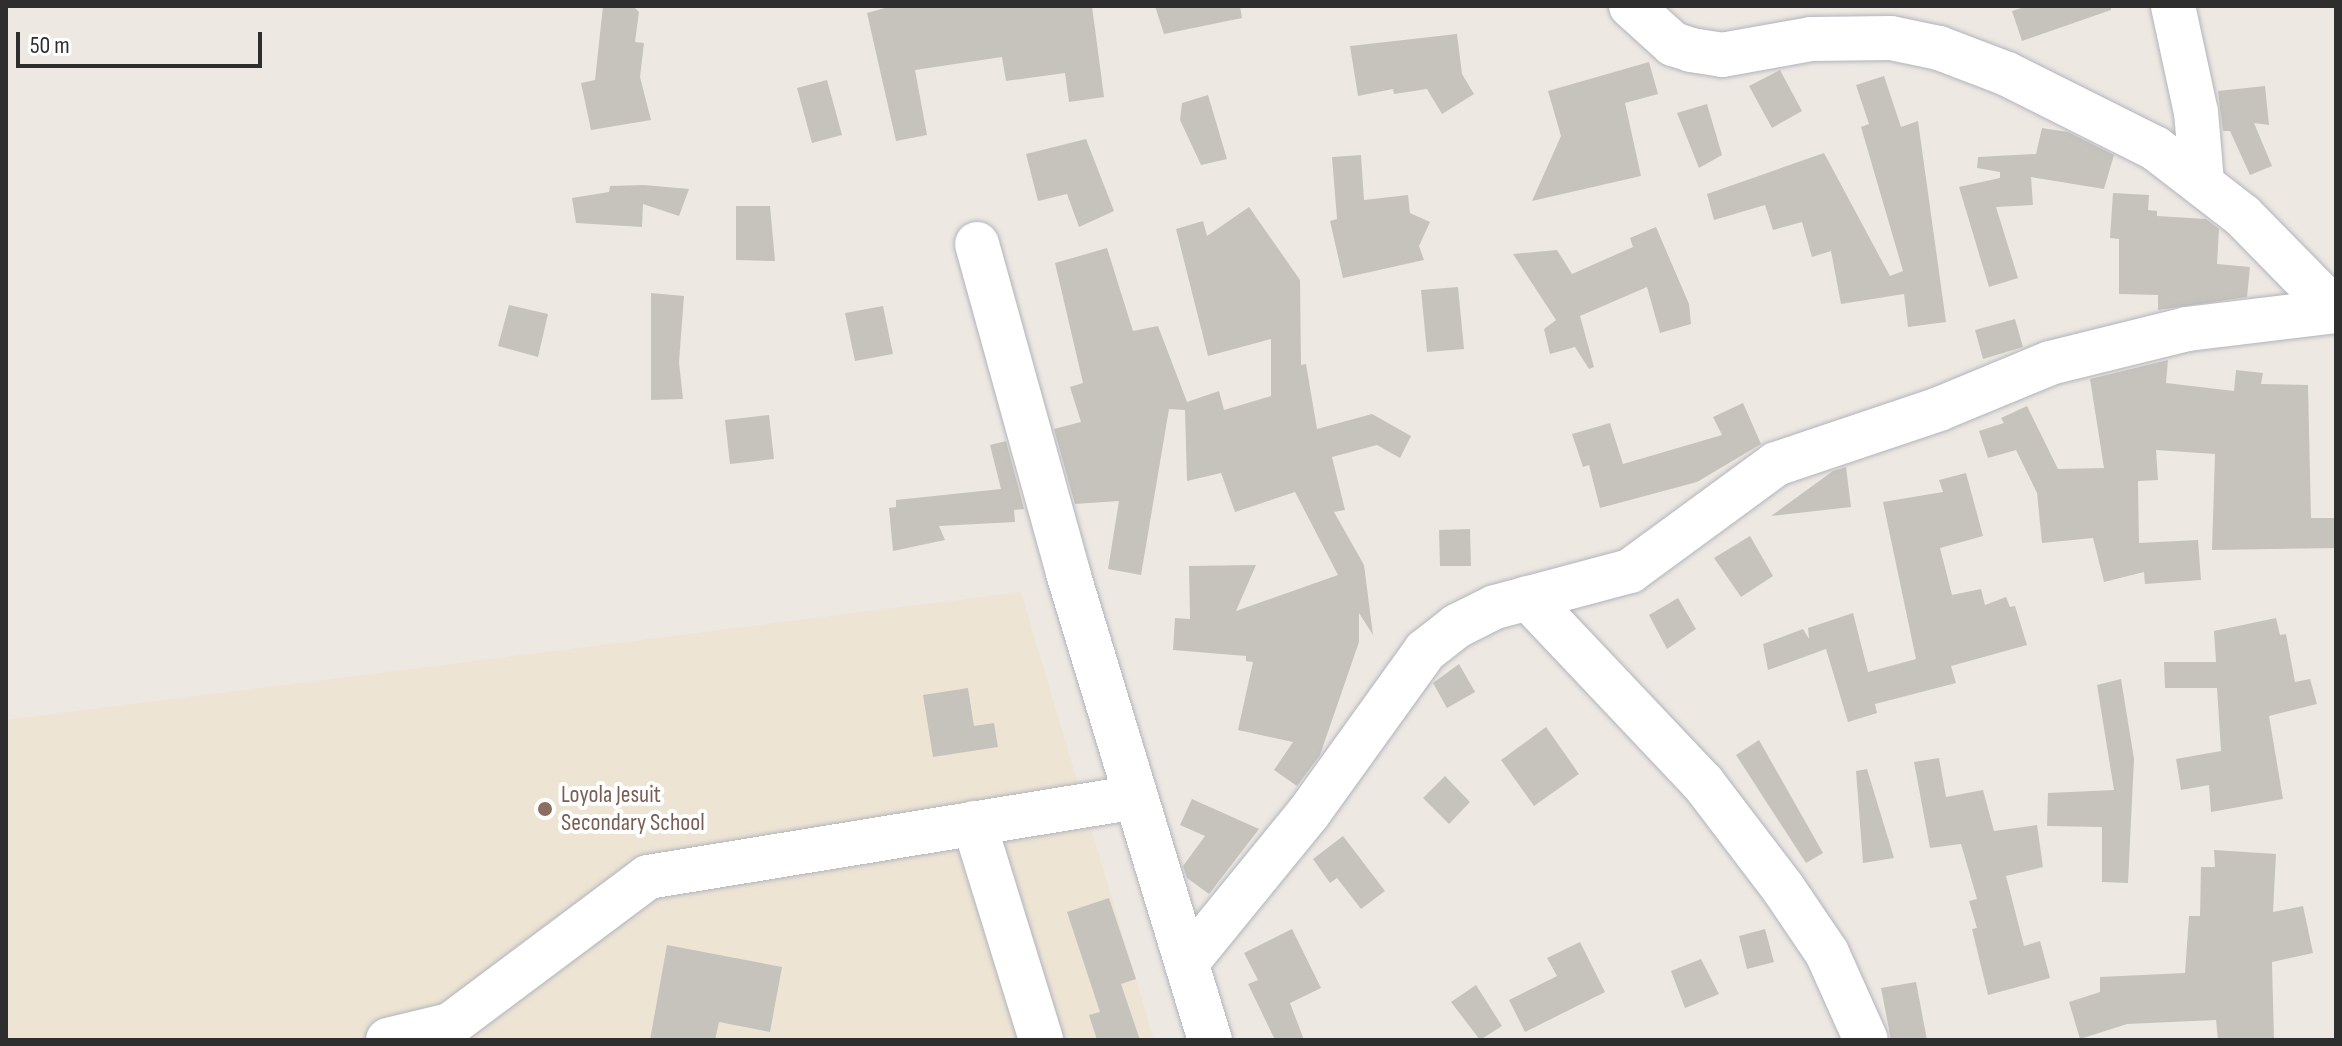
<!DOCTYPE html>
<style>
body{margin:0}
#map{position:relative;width:2342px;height:1046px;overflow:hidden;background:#ede8e2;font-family:"Sofia Sans Condensed",sans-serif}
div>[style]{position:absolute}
.education>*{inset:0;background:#ede4d4}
.building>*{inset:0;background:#c6c3bd}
.roads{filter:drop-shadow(0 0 2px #b2b4bc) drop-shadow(0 0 2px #b2b4bc)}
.minor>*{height:44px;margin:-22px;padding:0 22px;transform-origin:22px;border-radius:22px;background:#fff}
.dots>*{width:22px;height:22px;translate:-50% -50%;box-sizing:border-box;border:4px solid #fff;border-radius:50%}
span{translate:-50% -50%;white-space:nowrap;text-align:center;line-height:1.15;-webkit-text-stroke:8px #fff;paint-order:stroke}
.education-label{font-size:24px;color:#785e54}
.left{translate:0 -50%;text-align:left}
.frame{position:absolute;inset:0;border:8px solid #2e2e2e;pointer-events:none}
.scale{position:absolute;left:16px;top:32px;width:246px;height:36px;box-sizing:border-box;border:4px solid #2e2e2e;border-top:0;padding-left:10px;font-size:24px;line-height:28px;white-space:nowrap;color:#2e2e2e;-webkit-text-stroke:6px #fff;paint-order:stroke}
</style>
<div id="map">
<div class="education">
<i style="clip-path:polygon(1021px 592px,1154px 1040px,6px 1040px,6px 720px)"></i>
</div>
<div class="building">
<i style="clip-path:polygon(603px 6px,633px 6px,639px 12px,635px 42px,644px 43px,640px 77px,651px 120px,591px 130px,581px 83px,595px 80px)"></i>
<i style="clip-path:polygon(892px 6px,1092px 6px,1104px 97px,1069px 102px,1065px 73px,1006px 81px,1002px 57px,915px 70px,927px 135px,896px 141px,867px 13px)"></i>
<i style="clip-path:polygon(1155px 6px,1240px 6px,1242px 18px,1164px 34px)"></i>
<i style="clip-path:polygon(2028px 6px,2111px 6px,2111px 10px,2022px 41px,2012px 11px)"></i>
<i style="clip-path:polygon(1457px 34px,1462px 74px,1474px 94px,1442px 114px,1427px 89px,1394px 94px,1393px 89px,1358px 96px,1350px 46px)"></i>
<i style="clip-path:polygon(1649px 62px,1658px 94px,1625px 103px,1641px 176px,1532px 201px,1561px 136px,1548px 91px)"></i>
<i style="clip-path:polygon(1780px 70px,1802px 111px,1772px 128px,1749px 86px)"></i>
<i style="clip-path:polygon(1884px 76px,1901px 127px,1918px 121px,1946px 322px,1908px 327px,1904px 294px,1841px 304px,1831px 251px,1812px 257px,1802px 222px,1773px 230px,1765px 205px,1714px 220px,1707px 194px,1824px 153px,1890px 276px,1903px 271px,1861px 127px,1869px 124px,1856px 85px)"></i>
<i style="clip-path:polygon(827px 80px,842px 135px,812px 143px,797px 88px)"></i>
<i style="clip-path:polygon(2265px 86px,2269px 125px,2254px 123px,2272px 166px,2250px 175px,2230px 131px,2223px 131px,2218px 91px)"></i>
<i style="clip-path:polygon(1208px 95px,1227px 159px,1201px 165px,1180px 120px,1182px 103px)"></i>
<i style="clip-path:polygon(1707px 104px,1722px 155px,1699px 168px,1677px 113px)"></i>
<i style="clip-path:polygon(2042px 128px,2068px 132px,2114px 155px,2104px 189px,2031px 177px,2033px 205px,1996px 207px,2018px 278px,1989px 287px,1959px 187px,2000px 178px,2000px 172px,1977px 168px,1978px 157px,2036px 154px)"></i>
<i style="clip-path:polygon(1086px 139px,1114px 211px,1079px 227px,1067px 194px,1038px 201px,1026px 154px)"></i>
<i style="clip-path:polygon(1361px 155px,1364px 200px,1408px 195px,1410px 213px,1430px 222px,1419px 246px,1424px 260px,1343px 278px,1330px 221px,1337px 219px,1332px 157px)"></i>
<i style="clip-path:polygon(610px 186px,644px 185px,689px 189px,679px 216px,643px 204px,642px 227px,576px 223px,572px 198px,609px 192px)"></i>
<i style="clip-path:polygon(2113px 193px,2149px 195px,2148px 210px,2157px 211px,2157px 216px,2206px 219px,2219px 229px,2217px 264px,2250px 267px,2247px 297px,2158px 310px,2158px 295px,2119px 294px,2119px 239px,2110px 238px)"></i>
<i style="clip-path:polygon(736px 206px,770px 206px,775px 261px,736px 260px)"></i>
<i style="clip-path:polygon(1249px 207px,1300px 280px,1301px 365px,1306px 364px,1317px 429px,1372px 414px,1411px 436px,1400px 458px,1377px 445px,1332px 457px,1345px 510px,1334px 512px,1364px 565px,1373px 635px,1359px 613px,1359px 642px,1320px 755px,1297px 786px,1274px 770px,1293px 742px,1238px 730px,1253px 662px,1246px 661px,1246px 656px,1173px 650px,1175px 618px,1190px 619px,1189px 566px,1256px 565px,1236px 611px,1338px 575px,1295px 492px,1235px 512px,1221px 473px,1187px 481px,1185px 410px,1169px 409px,1141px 575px,1108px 569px,1119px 501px,1075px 504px,1054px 429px,1081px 422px,1070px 387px,1083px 383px,1055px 263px,1107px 248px,1133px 331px,1158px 326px,1187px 402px,1219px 391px,1224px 410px,1271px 396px,1271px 339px,1208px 356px,1176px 229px,1203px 221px,1207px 236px)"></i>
<i style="clip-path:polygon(1656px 227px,1689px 304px,1691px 324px,1660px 333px,1647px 287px,1580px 316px,1594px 367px,1589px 369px,1575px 347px,1550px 354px,1544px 329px,1556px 320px,1513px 254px,1557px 250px,1572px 274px,1633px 247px,1630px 238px)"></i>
<i style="clip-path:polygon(1458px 287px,1464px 349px,1427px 352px,1421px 290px)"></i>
<i style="clip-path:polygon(651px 293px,684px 296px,679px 362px,683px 399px,651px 400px)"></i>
<i style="clip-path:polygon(509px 305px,548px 314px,538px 357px,498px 346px)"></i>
<i style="clip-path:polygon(883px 306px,893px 354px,855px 361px,845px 313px)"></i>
<i style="clip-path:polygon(2015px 319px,2023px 347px,1983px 359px,1975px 330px)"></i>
<i style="clip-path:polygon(2168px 360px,2166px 383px,2234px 391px,2236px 370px,2263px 373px,2261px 384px,2308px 385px,2311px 518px,2336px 518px,2336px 548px,2212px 550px,2215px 454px,2156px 450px,2158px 480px,2138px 481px,2139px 543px,2198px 540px,2201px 580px,2145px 584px,2144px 572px,2104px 582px,2093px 538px,2042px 543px,2037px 493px,2016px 450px,1988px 458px,1979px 431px,2004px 423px,2001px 418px,2027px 406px,2058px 469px,2104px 468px,2090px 379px)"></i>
<i style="clip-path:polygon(1743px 403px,1761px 444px,1697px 482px,1600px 508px,1589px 465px,1583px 467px,1572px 434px,1610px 423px,1623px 464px,1722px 435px,1713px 417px)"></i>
<i style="clip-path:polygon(769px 415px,774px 459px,730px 464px,725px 420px)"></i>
<i style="clip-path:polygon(1006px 441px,1024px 509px,1014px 510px,1015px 522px,939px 526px,945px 540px,893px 551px,889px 508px,896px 507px,896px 500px,1001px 489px,990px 445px)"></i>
<i style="clip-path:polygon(1846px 467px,1851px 507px,1771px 516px,1833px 471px)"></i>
<i style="clip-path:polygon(1966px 473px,1983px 536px,1940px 548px,1952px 595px,1981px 589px,1985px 605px,2006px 597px,2010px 607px,2015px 606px,2027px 645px,1951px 666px,1956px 683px,1875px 704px,1877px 713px,1848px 722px,1826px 649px,1768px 670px,1763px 644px,1803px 629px,1809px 639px,1808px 628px,1853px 613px,1868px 672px,1916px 659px,1883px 502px,1943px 492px,1939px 480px)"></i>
<i style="clip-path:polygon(1470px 529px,1471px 566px,1440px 566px,1439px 530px)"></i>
<i style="clip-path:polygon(1750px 536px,1773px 576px,1741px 597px,1714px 558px)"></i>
<i style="clip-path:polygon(1678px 598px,1696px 629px,1667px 649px,1649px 615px)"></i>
<i style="clip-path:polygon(2276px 618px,2280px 635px,2286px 634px,2295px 682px,2310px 679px,2317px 704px,2269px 716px,2283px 799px,2211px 812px,2209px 785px,2181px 790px,2176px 759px,2221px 751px,2217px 688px,2165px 688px,2164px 662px,2216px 662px,2214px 631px)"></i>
<i style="clip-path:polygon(1459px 664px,1475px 692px,1447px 708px,1433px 683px)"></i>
<i style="clip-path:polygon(2121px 679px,2134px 759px,2128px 883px,2102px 882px,2102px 827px,2047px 826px,2048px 793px,2114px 790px,2097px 685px)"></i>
<i style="clip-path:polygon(968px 688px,974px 726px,994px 723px,998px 747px,933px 757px,923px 695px)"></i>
<i style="clip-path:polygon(1546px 727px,1579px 774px,1534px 806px,1501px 760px)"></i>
<i style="clip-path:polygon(1759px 740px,1823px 853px,1806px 863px,1736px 755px)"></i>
<i style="clip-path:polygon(1939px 758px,1946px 797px,1983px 790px,1994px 831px,2037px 825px,2043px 867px,2006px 876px,2024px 946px,2040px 941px,2050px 978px,1988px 995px,1972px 929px,1977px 928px,1969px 901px,1977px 899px,1961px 844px,1930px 848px,1914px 762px)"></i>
<i style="clip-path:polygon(1867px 769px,1894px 858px,1863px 863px,1856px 771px)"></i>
<i style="clip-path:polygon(1445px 776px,1470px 802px,1449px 824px,1423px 798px)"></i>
<i style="clip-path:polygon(1192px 799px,1259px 829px,1209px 894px,1187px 878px,1183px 866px,1205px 836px,1180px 825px)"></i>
<i style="clip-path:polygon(1343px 836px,1385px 891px,1361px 909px,1337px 878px,1330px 883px,1313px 859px)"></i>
<i style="clip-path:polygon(2214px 850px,2276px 854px,2273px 912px,2303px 906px,2313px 953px,2272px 962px,2274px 1040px,2218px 1040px,2216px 1020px,2127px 1024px,2080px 1039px,2069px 1002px,2100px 992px,2100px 977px,2185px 973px,2189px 916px,2200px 916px,2201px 867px,2215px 867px)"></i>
<i style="clip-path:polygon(1109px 898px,1136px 979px,1121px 984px,1140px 1040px,1097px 1040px,1089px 1015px,1100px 1012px,1067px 912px)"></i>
<i style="clip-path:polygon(1292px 929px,1321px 988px,1290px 1003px,1304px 1040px,1275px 1040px,1248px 984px,1258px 980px,1244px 953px)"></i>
<i style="clip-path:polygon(1765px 929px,1774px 962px,1747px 969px,1739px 936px)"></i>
<i style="clip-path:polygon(1580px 942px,1605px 992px,1525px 1032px,1509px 1000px,1557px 976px,1547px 958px)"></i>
<i style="clip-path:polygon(667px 945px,782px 967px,770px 1032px,719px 1022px,715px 1040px,650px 1040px)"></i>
<i style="clip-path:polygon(1701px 959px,1719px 994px,1685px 1008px,1671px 971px)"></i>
<i style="clip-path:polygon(1916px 982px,1927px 1040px,1891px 1040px,1881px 988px)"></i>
<i style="clip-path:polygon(1476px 985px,1502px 1026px,1480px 1040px,1451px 1002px)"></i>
</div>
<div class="roads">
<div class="minor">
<i style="left:1631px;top:6px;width:57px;rotate:42.1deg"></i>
<i style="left:1673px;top:44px;width:19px;rotate:18deg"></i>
<i style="left:1691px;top:50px;width:31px;rotate:9deg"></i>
<i style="left:1722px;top:55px;width:90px;rotate:-10.2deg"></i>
<i style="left:1811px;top:39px;width:80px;rotate:-0.7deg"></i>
<i style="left:1891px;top:38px;width:49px;rotate:11.8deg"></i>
<i style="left:1939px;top:48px;width:73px;rotate:20.9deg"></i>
<i style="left:2007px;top:74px;width:165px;rotate:26.6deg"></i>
<i style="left:2155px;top:148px;width:111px;rotate:37.7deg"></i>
<i style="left:2243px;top:216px;width:133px;rotate:45.6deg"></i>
<i style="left:2173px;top:6px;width:108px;rotate:77.8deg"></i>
<i style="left:2196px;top:112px;width:70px;rotate:85.1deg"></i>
<i style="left:977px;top:244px;width:341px;rotate:74.5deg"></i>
<i style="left:1068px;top:573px;width:488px;rotate:73.1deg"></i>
<i style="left:1528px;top:598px;width:255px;rotate:46.6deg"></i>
<i style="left:1703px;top:783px;width:132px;rotate:52.7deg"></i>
<i style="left:1783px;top:888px;width:78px;rotate:55.9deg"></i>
<i style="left:1827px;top:953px;width:95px;rotate:65.9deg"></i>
<i style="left:974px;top:823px;width:227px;rotate:72.8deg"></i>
<i style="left:1188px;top:961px;width:190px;rotate:-50.8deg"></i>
<i style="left:1308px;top:814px;width:201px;rotate:-54.3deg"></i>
<i style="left:1425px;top:651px;width:41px;rotate:-38deg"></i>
<i style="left:1457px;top:626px;width:42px;rotate:-26.6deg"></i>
<i style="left:1495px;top:607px;width:140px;rotate:-14.9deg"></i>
<i style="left:1630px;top:571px;width:181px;rotate:-36.2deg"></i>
<i style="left:1776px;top:464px;width:172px;rotate:-18.6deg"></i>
<i style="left:1939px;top:409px;width:120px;rotate:-22.5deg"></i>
<i style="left:2050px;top:363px;width:141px;rotate:-13.9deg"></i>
<i style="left:2187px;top:329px;width:150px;rotate:-6.9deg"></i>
<i style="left:388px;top:1040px;width:64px;rotate:-13.6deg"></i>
<i style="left:450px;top:1025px;width:247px;rotate:-36.8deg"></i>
<i style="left:648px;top:877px;width:494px;rotate:-9.3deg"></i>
</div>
</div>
<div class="dots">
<i style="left:545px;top:809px;background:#8d6e63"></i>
</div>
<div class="education-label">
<span class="left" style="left:561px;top:809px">Loyola Jesuit<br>Secondary School</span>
</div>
<div class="frame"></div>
<div class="scale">50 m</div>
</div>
